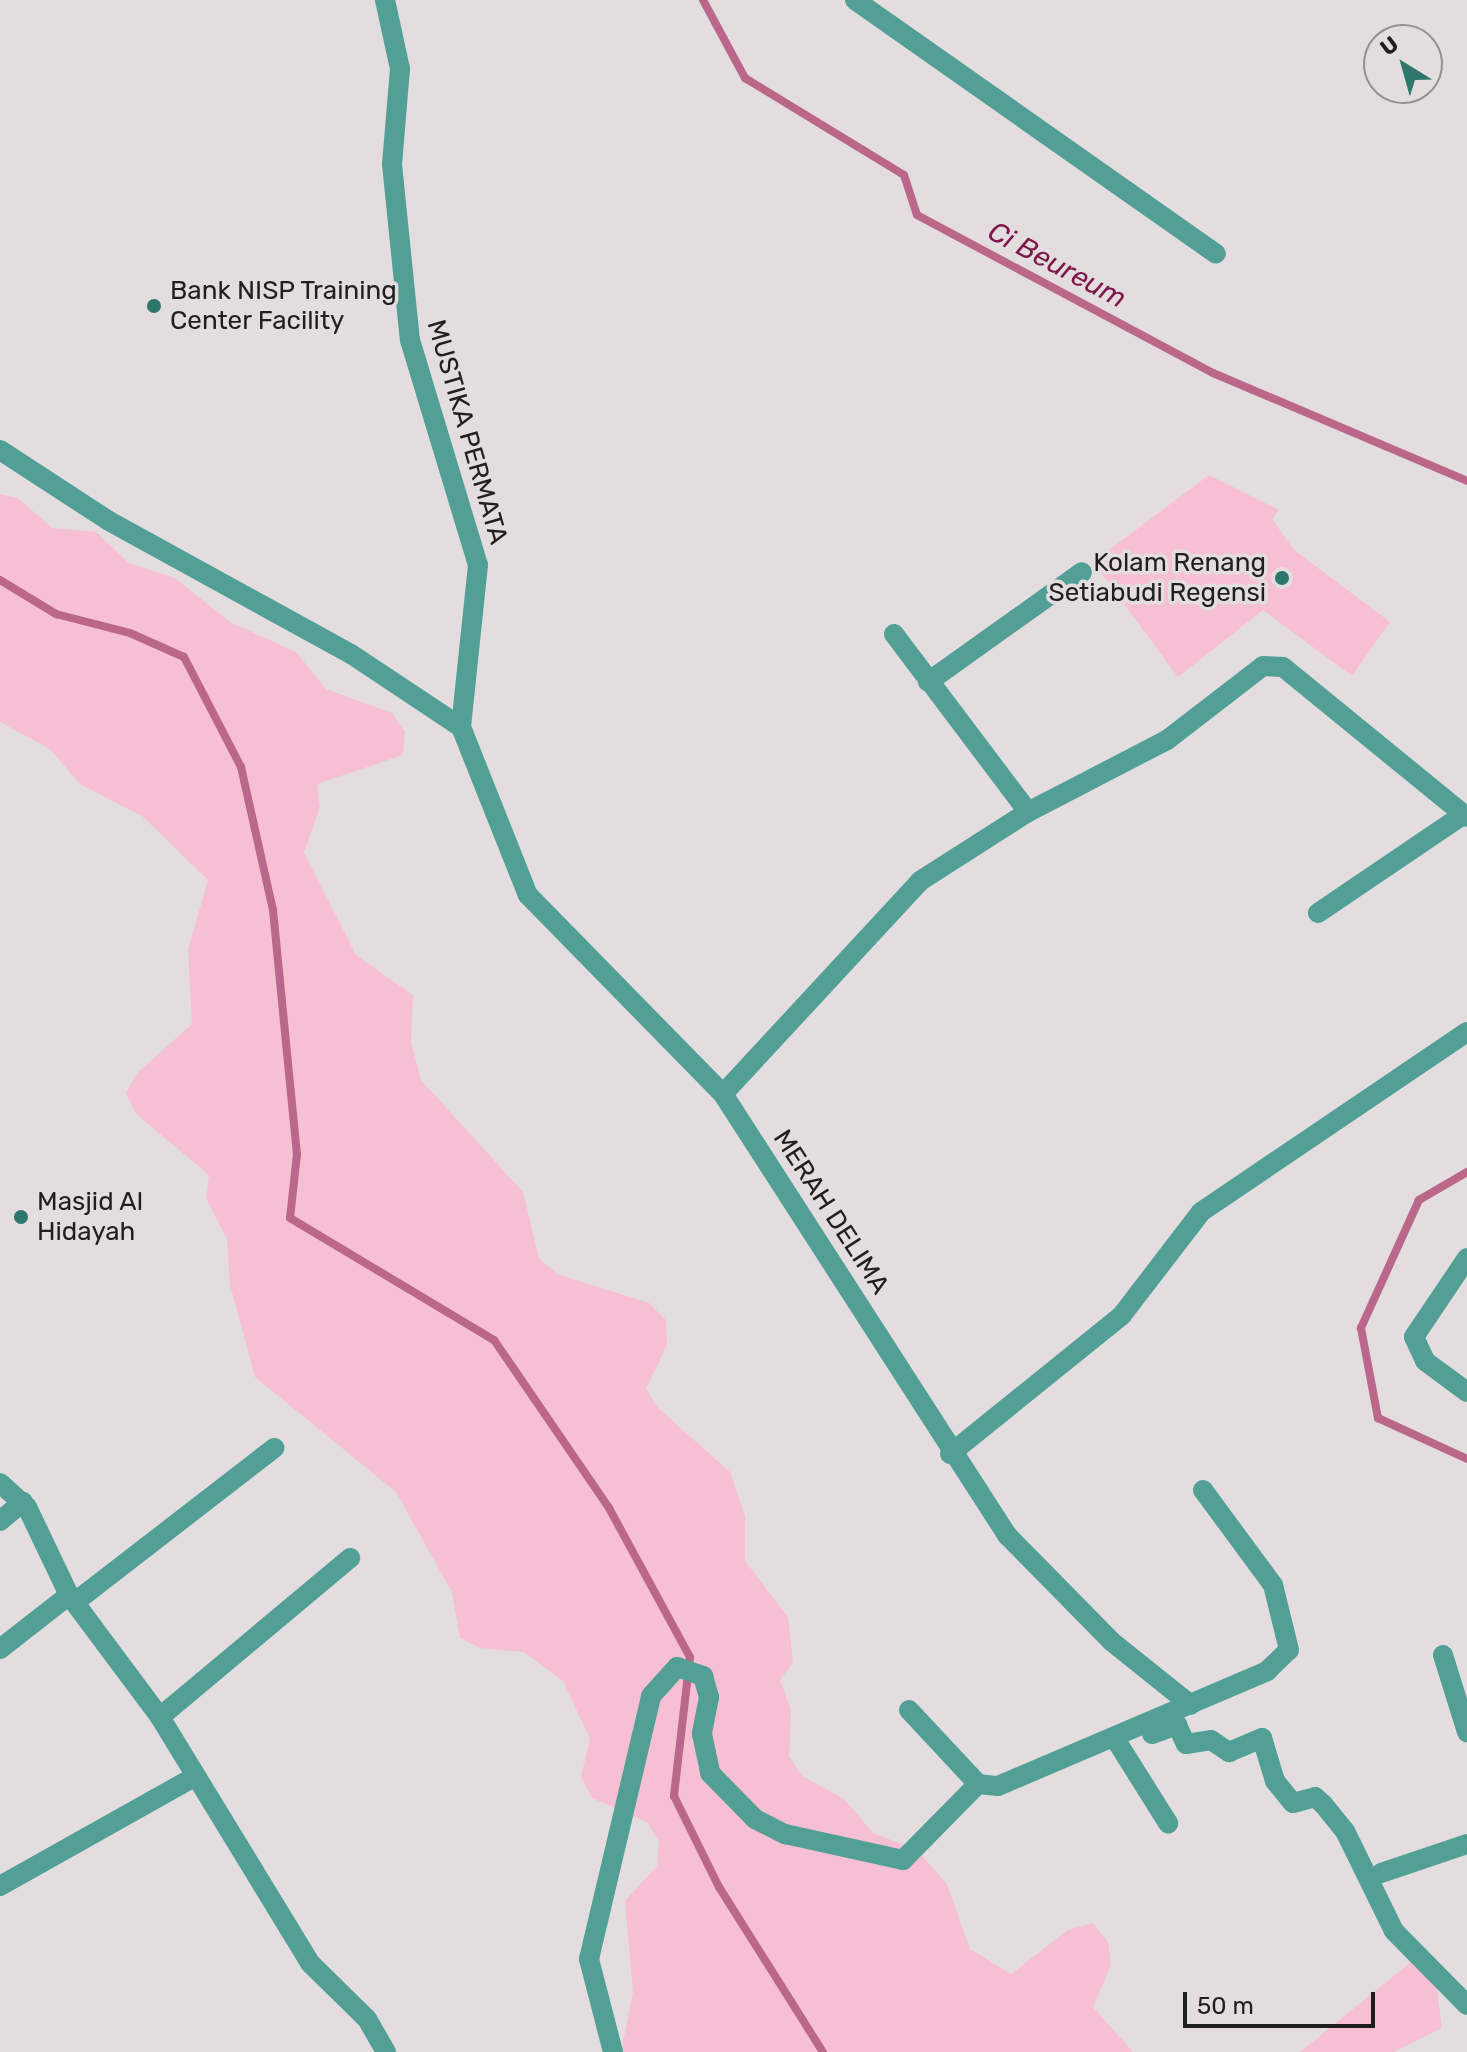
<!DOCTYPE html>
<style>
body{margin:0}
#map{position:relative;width:1467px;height:2052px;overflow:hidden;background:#e3dddf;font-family:Rubik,sans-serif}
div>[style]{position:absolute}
.green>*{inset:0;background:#f6bfd3}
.stream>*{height:8px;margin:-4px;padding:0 4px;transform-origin:4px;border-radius:4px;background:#ba678a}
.street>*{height:20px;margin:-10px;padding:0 10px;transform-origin:10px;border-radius:10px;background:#529f95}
.dots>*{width:22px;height:22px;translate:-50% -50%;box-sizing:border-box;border:4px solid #e3dddf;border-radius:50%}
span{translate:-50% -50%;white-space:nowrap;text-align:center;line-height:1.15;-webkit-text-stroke:7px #e3dddf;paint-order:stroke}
.poi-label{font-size:26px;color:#201e1f}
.left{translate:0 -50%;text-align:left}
.right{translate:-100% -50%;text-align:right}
.street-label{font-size:26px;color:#201e1f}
.water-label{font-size:28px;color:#7c164b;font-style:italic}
.north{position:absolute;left:1363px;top:24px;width:80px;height:80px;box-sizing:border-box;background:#e3dddf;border:2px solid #959192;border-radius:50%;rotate:323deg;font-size:22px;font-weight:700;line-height:32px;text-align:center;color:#201e1f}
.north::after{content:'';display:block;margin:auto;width:28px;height:36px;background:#2f766d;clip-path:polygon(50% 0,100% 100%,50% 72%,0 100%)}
.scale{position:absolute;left:1183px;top:1992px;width:192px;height:36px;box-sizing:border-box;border:4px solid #201e1f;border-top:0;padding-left:10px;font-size:24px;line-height:28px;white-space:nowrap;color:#201e1f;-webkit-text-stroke:6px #e3dddf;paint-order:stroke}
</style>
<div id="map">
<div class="green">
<i style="clip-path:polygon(1209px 475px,1279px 510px,1272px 519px,1294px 550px,1390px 622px,1352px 676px,1263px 610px,1178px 677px,1093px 562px)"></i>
<i style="clip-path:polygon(0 494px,18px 498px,52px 528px,96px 532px,129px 563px,175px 578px,230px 622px,296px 652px,326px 689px,392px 713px,405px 732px,403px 755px,317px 784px,320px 807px,304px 852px,356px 955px,413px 995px,411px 1042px,421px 1080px,523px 1192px,539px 1258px,557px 1274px,649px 1303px,666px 1320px,667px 1345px,646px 1389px,658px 1408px,730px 1472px,745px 1516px,745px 1561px,788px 1617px,793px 1662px,780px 1680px,791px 1710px,789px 1756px,802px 1776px,844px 1799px,873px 1833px,917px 1850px,947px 1884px,970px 1949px,1011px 1974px,1068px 1930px,1093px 1923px,1108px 1942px,1111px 1965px,1093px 2007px,1133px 2052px,621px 2052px,633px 1992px,625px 1901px,657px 1866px,659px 1842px,647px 1822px,592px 1798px,581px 1777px,590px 1739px,563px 1681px,524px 1652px,480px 1648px,460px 1638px,452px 1592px,396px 1492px,255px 1377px,230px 1285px,227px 1239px,206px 1198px,209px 1175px,136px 1114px,126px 1093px,137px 1073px,192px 1024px,188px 950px,208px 880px,142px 816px,80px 784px,50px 749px,0 722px)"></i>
<i style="clip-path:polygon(1411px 1962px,1434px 1968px,1442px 2028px,1393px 2052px,1300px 2052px)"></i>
</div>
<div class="stream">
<i style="left:703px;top:0;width:89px;rotate:61.7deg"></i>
<i style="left:745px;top:78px;width:186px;rotate:31.4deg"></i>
<i style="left:904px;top:175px;width:42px;rotate:72deg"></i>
<i style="left:917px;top:215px;width:336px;rotate:28.1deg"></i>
<i style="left:1213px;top:373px;width:276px;rotate:23deg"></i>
<i style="left:0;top:580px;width:66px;rotate:31.3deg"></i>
<i style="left:56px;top:614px;width:76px;rotate:14.4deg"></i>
<i style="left:130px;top:633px;width:59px;rotate:24deg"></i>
<i style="left:184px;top:657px;width:124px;rotate:62.6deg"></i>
<i style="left:241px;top:767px;width:147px;rotate:77.4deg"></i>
<i style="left:273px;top:910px;width:245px;rotate:84.4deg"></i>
<i style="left:297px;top:1154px;width:64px;rotate:96.2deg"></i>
<i style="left:290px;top:1218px;width:238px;rotate:30.9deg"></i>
<i style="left:494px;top:1340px;width:204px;rotate:55.6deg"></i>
<i style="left:609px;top:1508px;width:170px;rotate:61.5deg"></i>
<i style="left:690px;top:1657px;width:140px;rotate:96.6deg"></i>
<i style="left:674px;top:1796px;width:102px;rotate:63.7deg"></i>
<i style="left:719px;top:1887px;width:195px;rotate:57.8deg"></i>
<i style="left:1467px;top:1172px;width:56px;rotate:149.7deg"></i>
<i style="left:1419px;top:1200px;width:141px;rotate:114.4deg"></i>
<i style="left:1361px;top:1328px;width:92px;rotate:79.3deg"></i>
<i style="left:1378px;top:1418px;width:98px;rotate:24.7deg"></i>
</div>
<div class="street">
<i style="left:385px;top:0;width:71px;rotate:77.7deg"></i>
<i style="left:400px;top:69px;width:95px;rotate:94.8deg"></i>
<i style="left:392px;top:164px;width:177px;rotate:84.2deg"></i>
<i style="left:410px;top:340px;width:235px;rotate:73.2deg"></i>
<i style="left:478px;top:565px;width:163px;rotate:96deg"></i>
<i style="left:461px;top:727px;width:181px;rotate:68.3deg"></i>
<i style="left:528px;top:895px;width:279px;rotate:45.6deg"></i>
<i style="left:723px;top:1094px;width:525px;rotate:57.22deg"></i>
<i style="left:1007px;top:1535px;width:148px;rotate:45.5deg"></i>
<i style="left:1111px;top:1641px;width:102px;rotate:38.7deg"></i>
<i style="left:855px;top:0;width:441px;rotate:35.1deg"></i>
<i style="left:0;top:450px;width:130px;rotate:33.1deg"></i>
<i style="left:109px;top:521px;width:276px;rotate:28.8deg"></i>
<i style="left:351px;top:654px;width:132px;rotate:33.6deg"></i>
<i style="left:894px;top:634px;width:223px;rotate:53deg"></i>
<i style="left:928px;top:682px;width:189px;rotate:-35.5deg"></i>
<i style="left:1318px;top:913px;width:175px;rotate:-34.1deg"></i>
<i style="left:723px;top:1094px;width:290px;rotate:-47.2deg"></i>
<i style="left:920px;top:881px;width:128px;rotate:-32.6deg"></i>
<i style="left:1028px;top:812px;width:157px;rotate:-27.4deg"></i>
<i style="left:1167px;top:740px;width:121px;rotate:-37.6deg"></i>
<i style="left:1263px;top:666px;width:20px;rotate:3deg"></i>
<i style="left:1283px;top:667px;width:237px;rotate:39.2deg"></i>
<i style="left:1467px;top:1258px;width:95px;rotate:123.9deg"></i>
<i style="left:1414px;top:1337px;width:26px;rotate:65deg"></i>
<i style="left:1425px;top:1361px;width:52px;rotate:36.4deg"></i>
<i style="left:950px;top:1454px;width:221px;rotate:-38.9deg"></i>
<i style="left:1122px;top:1315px;width:130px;rotate:-52.5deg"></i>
<i style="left:1201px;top:1212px;width:321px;rotate:-34.1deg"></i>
<i style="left:0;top:1483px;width:36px;rotate:42deg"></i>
<i style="left:27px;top:1507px;width:98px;rotate:64.5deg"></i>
<i style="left:69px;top:1595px;width:152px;rotate:53.3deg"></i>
<i style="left:160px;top:1717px;width:289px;rotate:58.6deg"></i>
<i style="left:311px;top:1964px;width:78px;rotate:44.5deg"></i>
<i style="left:367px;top:2019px;width:38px;rotate:60deg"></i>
<i style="left:0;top:1521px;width:30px;rotate:-40deg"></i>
<i style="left:75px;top:1602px;width:252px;rotate:-37.7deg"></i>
<i style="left:0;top:1649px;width:88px;rotate:-38deg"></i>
<i style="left:1443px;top:1655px;width:81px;rotate:72.7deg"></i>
<i style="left:909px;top:1710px;width:101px;rotate:47deg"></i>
<i style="left:978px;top:1784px;width:20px;rotate:6deg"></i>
<i style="left:998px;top:1786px;width:293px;rotate:-23.1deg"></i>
<i style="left:1267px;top:1671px;width:30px;rotate:-44deg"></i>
<i style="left:1289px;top:1650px;width:67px;rotate:-103.8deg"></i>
<i style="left:1273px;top:1585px;width:118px;rotate:-126.4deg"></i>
<i style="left:160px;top:1717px;width:248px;rotate:-39.9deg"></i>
<i style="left:1152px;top:1734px;width:27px;rotate:-20deg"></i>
<i style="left:1177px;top:1725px;width:21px;rotate:65deg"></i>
<i style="left:1186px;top:1744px;width:25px;rotate:-9deg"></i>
<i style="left:1211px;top:1740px;width:22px;rotate:34deg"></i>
<i style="left:1229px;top:1752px;width:36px;rotate:-23deg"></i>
<i style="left:1262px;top:1738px;width:45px;rotate:73.2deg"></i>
<i style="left:1275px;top:1781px;width:28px;rotate:51deg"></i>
<i style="left:1293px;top:1803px;width:23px;rotate:-15deg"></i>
<i style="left:1315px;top:1797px;width:11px;rotate:41deg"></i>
<i style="left:1323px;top:1804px;width:35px;rotate:51deg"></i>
<i style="left:1345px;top:1831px;width:111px;rotate:63.9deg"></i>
<i style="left:1394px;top:1931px;width:104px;rotate:45.4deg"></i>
<i style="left:1114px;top:1737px;width:102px;rotate:57.9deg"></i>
<i style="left:1381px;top:1873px;width:91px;rotate:-18.6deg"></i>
<i style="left:0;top:1886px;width:223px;rotate:-29.3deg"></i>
<i style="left:613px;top:2052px;width:96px;rotate:-104.5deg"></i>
<i style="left:589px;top:1959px;width:270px;rotate:-76.7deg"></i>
<i style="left:651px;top:1696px;width:39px;rotate:-48deg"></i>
<i style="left:677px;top:1667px;width:28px;rotate:19deg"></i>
<i style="left:703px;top:1676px;width:22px;rotate:74deg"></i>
<i style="left:709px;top:1697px;width:38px;rotate:101deg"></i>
<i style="left:702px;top:1734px;width:40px;rotate:78deg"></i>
<i style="left:710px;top:1773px;width:64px;rotate:45.6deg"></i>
<i style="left:755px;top:1819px;width:34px;rotate:27deg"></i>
<i style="left:785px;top:1834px;width:121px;rotate:12.4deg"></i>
<i style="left:903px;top:1860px;width:107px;rotate:-45.4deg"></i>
</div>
<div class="dots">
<i style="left:154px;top:306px;background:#2f766d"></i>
<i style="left:1282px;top:578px;background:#2f766d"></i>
<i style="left:21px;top:1217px;background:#2f766d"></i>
</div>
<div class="poi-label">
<span class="left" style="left:170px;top:306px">Bank NISP Training<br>Center Facility</span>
<span class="right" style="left:1266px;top:578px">Kolam Renang<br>Setiabudi Regensi</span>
<span class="left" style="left:37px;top:1217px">Masjid Al<br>Hidayah</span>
</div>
<div class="street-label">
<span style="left:467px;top:432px;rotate:74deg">MUSTIKA PERMATA</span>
<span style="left:831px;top:1212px;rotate:57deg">MERAH DELIMA</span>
</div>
<div class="water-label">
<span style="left:1057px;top:265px;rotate:28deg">Ci Beureum</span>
</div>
<div class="north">U</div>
<div class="scale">50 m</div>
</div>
